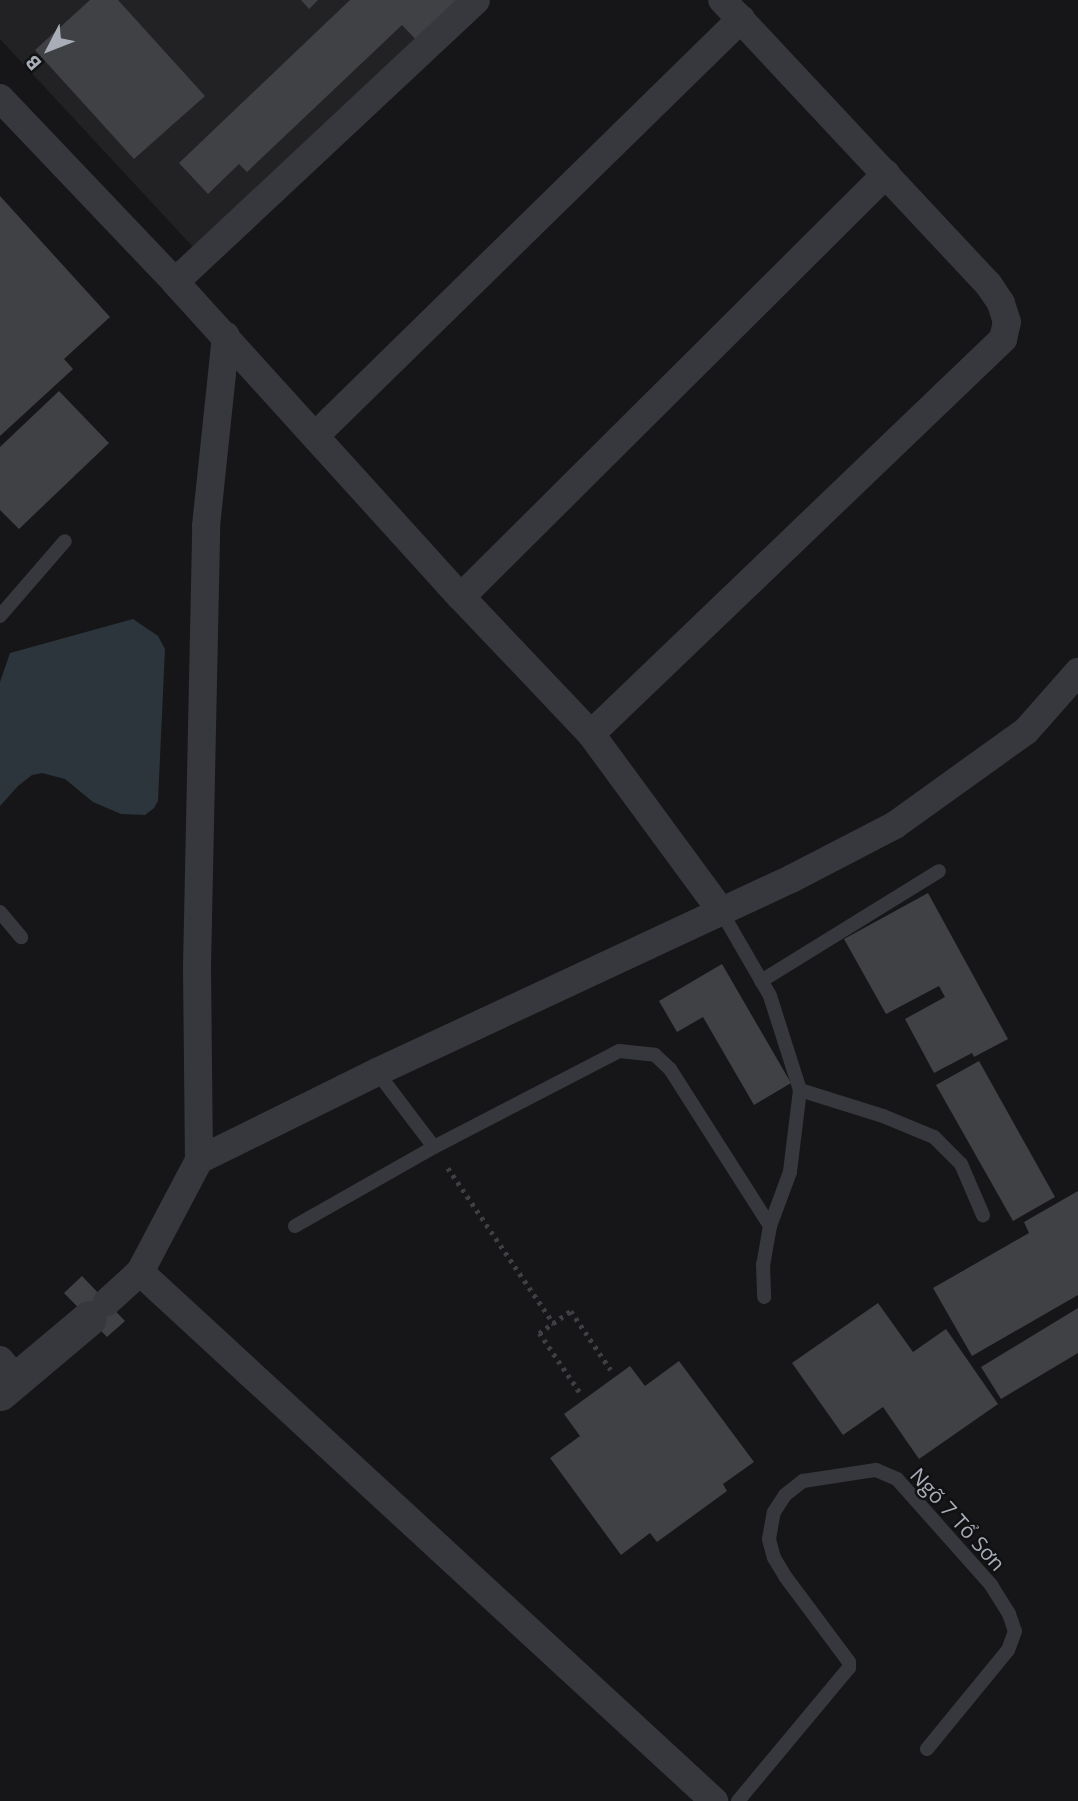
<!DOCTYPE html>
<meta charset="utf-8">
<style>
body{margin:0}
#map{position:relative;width:1078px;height:1801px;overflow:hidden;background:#161618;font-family:"Open Sans",sans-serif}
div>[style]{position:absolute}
.built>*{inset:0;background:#222225}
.water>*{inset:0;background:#2c353c}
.building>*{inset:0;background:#404145}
.path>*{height:4.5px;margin-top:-2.25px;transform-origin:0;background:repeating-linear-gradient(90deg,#3d3f44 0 3.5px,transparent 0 8.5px)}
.service>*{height:14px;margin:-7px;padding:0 7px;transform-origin:7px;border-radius:7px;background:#37383d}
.minor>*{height:28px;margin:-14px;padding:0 14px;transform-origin:14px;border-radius:14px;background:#37383d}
.tertiary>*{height:35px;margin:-17.5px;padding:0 17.5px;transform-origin:17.5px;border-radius:17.5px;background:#37383d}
span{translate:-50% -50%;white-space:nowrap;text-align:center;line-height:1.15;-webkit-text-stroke:5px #111113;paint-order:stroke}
.street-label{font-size:21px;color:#a8adb8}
.north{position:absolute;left:14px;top:14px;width:70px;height:70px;-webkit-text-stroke:5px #111113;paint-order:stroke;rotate:228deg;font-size:19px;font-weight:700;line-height:28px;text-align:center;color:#a8adb8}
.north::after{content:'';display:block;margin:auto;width:24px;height:32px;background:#a8adb8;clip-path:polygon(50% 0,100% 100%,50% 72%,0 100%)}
</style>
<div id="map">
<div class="built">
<i style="clip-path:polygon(0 0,457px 0,193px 247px,0 39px)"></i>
</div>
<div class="water">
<i style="clip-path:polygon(133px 619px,158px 636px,165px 649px,158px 801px,154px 808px,145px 815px,121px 814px,93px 802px,65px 779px,42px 773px,32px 775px,18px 786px,0 806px,0 682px,10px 653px)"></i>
</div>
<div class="building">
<i style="clip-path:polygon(90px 0,118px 0,205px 96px,134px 159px,35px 50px)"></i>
<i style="clip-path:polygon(301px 0,318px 0,309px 9px)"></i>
<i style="clip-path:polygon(350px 0,463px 0,419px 43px,402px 25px,247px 172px,239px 164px,208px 194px,179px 163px)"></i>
<i style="clip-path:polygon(0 196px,110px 317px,64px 359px,73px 369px,0 436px)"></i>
<i style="clip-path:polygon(59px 391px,109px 443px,19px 529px,0 510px,0 447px)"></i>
<i style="clip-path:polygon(928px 893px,1008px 1039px,974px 1057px,972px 1053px,934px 1073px,905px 1019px,945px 997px,939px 986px,886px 1014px,844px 939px)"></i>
<i style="clip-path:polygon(722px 964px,791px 1083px,754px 1105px,703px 1017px,677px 1032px,659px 1001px)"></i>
<i style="clip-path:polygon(979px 1061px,1055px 1197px,1013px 1221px,936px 1085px)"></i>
<i style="clip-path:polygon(1078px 1191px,1078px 1295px,972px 1356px,933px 1288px,1029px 1233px,1024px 1222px)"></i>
<i style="clip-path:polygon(82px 1276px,125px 1321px,107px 1337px,64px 1293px)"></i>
<i style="clip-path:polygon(878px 1303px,913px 1352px,946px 1329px,998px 1404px,919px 1459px,883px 1407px,843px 1435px,792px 1363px)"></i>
<i style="clip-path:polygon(1078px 1308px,1078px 1353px,1001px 1399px,981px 1367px)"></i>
<i style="clip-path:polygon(679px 1361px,754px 1462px,723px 1484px,727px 1491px,657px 1542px,650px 1533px,621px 1555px,550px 1458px,580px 1436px,564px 1414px,630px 1366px,645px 1386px)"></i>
</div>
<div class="path">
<i style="left:448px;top:1168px;width:189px;rotate:55.8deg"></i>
<i style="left:579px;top:1392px;width:71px;rotate:-124.1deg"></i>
<i style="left:539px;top:1333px;width:39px;rotate:-35deg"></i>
<i style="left:571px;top:1311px;width:71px;rotate:55.9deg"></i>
</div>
<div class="service">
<i style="left:0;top:616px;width:99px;rotate:-49.1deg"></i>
<i style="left:721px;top:911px;width:98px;rotate:60deg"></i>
<i style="left:770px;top:996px;width:99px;rotate:72.3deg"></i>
<i style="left:800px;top:1090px;width:83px;rotate:97deg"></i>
<i style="left:790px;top:1172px;width:58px;rotate:110.3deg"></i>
<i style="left:770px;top:1226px;width:39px;rotate:100deg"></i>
<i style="left:763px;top:1264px;width:33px;rotate:88deg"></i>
<i style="left:0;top:912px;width:33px;rotate:50deg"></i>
<i style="left:761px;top:981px;width:209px;rotate:-31.7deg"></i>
<i style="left:377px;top:1072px;width:94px;rotate:52.8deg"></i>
<i style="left:800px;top:1090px;width:87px;rotate:17.4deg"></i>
<i style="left:883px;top:1116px;width:55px;rotate:22.4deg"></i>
<i style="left:934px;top:1137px;width:38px;rotate:45deg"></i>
<i style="left:961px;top:1164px;width:56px;rotate:66.7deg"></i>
<i style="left:295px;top:1226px;width:160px;rotate:-29.6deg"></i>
<i style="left:434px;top:1147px;width:208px;rotate:-27.4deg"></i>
<i style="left:619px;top:1051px;width:36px;rotate:6deg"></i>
<i style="left:655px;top:1055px;width:21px;rotate:43deg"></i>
<i style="left:670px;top:1069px;width:186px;rotate:57.5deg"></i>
<i style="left:738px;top:1801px;width:173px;rotate:-50.2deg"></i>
<i style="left:849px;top:1668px;width:6px;rotate:-90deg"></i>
<i style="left:849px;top:1662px;width:107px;rotate:-126.7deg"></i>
<i style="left:785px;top:1576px;width:21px;rotate:-121deg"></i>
<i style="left:774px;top:1558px;width:20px;rotate:-105deg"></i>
<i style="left:769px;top:1539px;width:27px;rotate:-80deg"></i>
<i style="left:774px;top:1512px;width:20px;rotate:-57deg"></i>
<i style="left:785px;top:1495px;width:23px;rotate:-38deg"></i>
<i style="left:803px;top:1481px;width:74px;rotate:-8.6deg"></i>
<i style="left:876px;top:1470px;width:23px;rotate:23deg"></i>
<i style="left:897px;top:1479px;width:142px;rotate:48.4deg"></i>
<i style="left:991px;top:1585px;width:34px;rotate:58deg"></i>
<i style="left:1009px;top:1614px;width:18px;rotate:71deg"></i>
<i style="left:1015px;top:1631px;width:20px;rotate:110deg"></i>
<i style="left:1008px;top:1650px;width:128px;rotate:129.3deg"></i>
</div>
<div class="minor">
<i style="left:0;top:98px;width:254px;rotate:46.4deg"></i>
<i style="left:175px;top:282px;width:425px;rotate:47.8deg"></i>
<i style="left:461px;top:597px;width:189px;rotate:46.5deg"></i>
<i style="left:591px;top:734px;width:220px;rotate:53.7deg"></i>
<i style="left:175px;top:282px;width:412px;rotate:-43.1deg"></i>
<i style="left:316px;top:435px;width:595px;rotate:-44.39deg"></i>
<i style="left:461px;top:597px;width:600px;rotate:-44.86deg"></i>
<i style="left:591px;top:734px;width:571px;rotate:-43.79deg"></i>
<i style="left:1003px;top:339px;width:17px;rotate:-77deg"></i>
<i style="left:1007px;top:322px;width:20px;rotate:-108deg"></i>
<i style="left:1001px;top:303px;width:23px;rotate:-124deg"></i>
<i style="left:988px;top:284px;width:389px;rotate:-133.1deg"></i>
<i style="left:199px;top:1160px;width:193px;rotate:-90.6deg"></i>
<i style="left:197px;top:967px;width:441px;rotate:-88.8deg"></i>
<i style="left:206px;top:526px;width:191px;rotate:-84deg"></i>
<i style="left:140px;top:1272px;width:781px;rotate:42.66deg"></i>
<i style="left:107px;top:1302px;width:45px;rotate:-42.3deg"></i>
<i style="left:140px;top:1272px;width:127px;rotate:-62.2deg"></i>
<i style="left:199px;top:1160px;width:199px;rotate:-26.3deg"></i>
<i style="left:377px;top:1072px;width:457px;rotate:-25deg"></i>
<i style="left:791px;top:879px;width:117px;rotate:-27.4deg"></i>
<i style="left:895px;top:825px;width:161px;rotate:-35.7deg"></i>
<i style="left:1026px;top:731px;width:79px;rotate:-48.6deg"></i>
<i style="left:0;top:1360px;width:25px;rotate:50deg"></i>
</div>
<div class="tertiary">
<i style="left:0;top:1393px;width:116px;rotate:-40.1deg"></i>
</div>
<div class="street-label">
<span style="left:958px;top:1519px;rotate:48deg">Ngõ 7 Tổ Sơn</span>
</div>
<div class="north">B</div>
</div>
